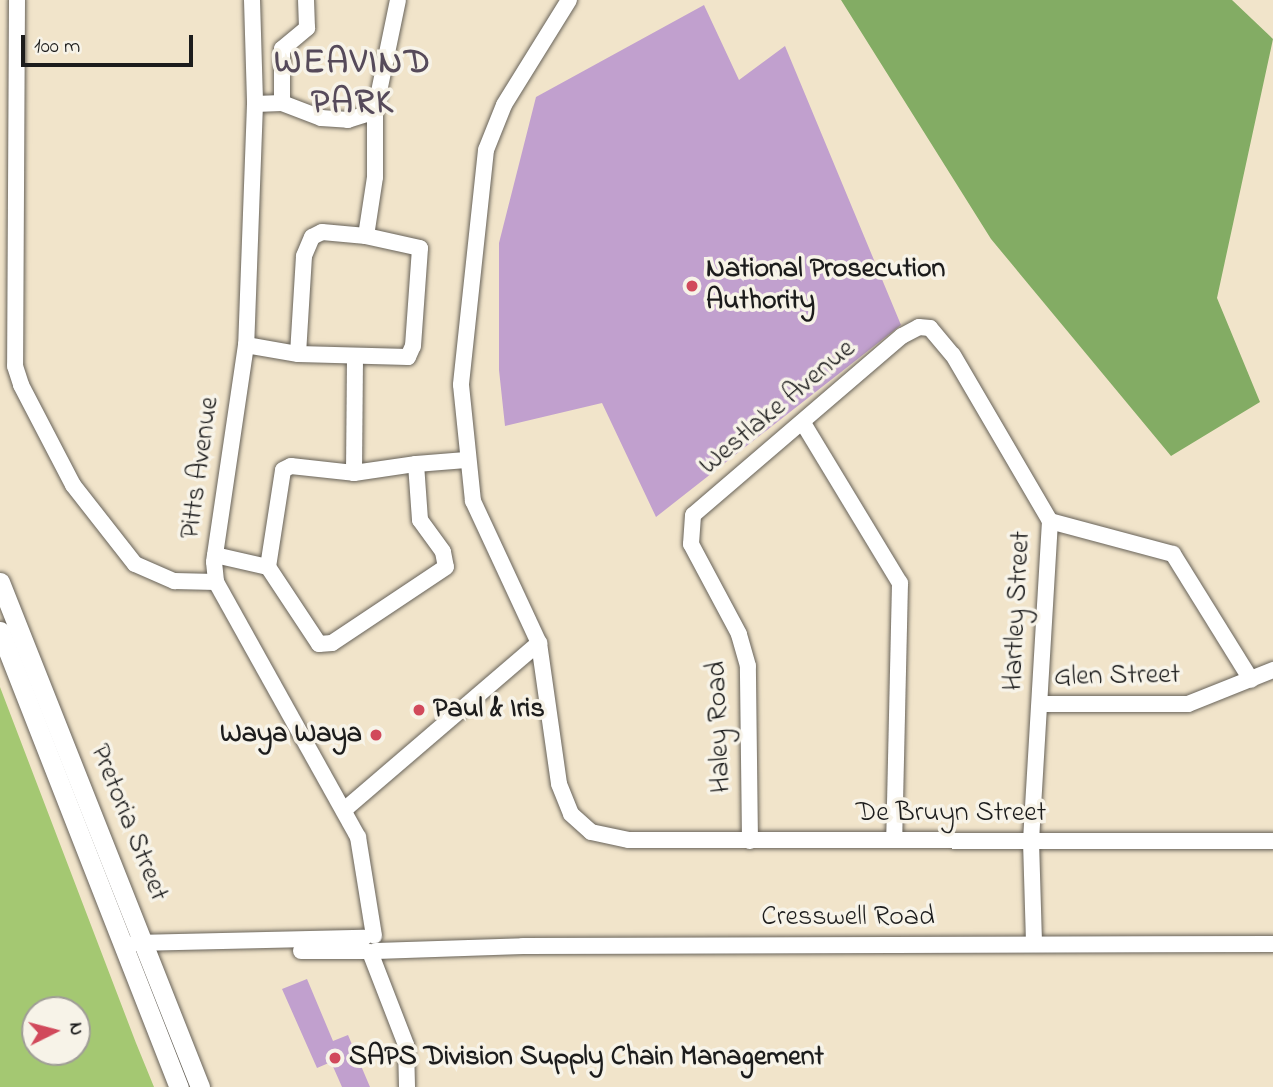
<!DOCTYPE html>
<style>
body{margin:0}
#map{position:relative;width:1273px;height:1087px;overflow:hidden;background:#f1e4ca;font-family:"Indie Flower",sans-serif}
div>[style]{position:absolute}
.green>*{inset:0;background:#a4c872}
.forest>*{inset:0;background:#83ac64}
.building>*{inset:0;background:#c1a0ce}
.roads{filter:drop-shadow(0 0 2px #676259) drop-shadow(0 0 2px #676259)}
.minor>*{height:16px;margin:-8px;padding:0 8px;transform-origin:8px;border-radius:8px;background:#fff}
.major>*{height:19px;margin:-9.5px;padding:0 9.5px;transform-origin:9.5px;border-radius:9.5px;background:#fff}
.dots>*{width:19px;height:19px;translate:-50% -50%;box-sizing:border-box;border:4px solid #f7f3e8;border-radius:50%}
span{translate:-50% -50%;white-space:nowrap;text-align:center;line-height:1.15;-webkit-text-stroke:7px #f7f3e8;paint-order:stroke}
.poi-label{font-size:28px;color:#1c1c1c;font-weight:700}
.left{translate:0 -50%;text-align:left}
.right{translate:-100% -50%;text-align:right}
.street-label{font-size:28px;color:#1c1c1c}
.district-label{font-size:35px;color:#564a5a;font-weight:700;letter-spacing:2px}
.north{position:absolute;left:21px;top:996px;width:70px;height:70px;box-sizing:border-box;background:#f7f3e8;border:2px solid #9f9d96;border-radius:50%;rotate:84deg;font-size:19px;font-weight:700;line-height:28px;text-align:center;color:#1c1c1c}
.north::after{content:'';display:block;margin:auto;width:24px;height:32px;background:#d1495b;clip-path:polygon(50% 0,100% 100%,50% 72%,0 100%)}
.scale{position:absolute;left:21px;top:35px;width:172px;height:32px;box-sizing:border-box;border:4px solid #1c1c1c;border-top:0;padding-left:9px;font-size:21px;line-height:24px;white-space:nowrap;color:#1c1c1c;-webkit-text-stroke:5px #f7f3e8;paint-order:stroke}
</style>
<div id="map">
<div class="green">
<i style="clip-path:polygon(evenodd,0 687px,136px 1043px,154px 1087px,0 1087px,0 687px,35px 1010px,77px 1010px,77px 1052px,35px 1052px,35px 1010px)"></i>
</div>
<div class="forest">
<i style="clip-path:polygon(841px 0,1232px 0,1273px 39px,1217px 298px,1260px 402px,1171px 456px,991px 239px)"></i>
</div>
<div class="building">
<i style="clip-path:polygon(704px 5px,739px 80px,785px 46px,901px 325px,656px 517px,602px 403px,505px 426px,499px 370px,499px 243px,536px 97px)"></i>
<i style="clip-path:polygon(307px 979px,333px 1041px,348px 1035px,370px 1087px,342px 1087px,331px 1062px,317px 1068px,282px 989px)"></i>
</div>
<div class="roads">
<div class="minor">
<i style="left:17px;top:0;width:366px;rotate:90.3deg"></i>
<i style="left:15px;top:366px;width:20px;rotate:72deg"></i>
<i style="left:21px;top:385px;width:113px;rotate:62.5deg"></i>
<i style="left:73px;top:485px;width:100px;rotate:51.9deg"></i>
<i style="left:135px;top:564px;width:43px;rotate:23.6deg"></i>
<i style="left:174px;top:581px;width:42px;rotate:1.4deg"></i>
<i style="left:252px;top:0;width:104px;rotate:88.3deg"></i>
<i style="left:255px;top:104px;width:241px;rotate:92.1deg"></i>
<i style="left:246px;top:345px;width:219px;rotate:98.4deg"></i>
<i style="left:214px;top:562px;width:20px;rotate:84deg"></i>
<i style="left:216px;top:582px;width:292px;rotate:60.9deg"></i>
<i style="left:358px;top:837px;width:100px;rotate:80.8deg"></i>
<i style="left:569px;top:0;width:123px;rotate:121.8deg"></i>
<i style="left:504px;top:105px;width:48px;rotate:111.8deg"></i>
<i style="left:486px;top:150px;width:236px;rotate:96.1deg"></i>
<i style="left:461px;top:385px;width:117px;rotate:84.1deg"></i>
<i style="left:473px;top:501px;width:157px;rotate:65.1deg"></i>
<i style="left:539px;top:643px;width:142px;rotate:81.9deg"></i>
<i style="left:559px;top:784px;width:32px;rotate:68deg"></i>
<i style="left:571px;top:814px;width:27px;rotate:42deg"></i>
<i style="left:591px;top:832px;width:39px;rotate:12deg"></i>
<i style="left:629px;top:840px;width:644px;rotate:0.09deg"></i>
<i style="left:282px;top:103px;width:54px;rotate:-90deg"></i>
<i style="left:282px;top:49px;width:33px;rotate:-40deg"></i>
<i style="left:307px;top:28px;width:28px;rotate:-92deg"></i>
<i style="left:255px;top:104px;width:27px;rotate:-2deg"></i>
<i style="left:282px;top:103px;width:42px;rotate:21deg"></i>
<i style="left:321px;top:118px;width:27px;rotate:4deg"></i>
<i style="left:348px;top:120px;width:28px;rotate:-18deg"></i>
<i style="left:375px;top:111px;width:113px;rotate:-78.3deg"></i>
<i style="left:366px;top:236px;width:60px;rotate:-81.3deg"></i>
<i style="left:375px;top:177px;width:66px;rotate:-90deg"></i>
<i style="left:246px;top:345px;width:53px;rotate:9.8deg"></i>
<i style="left:298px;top:354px;width:110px;rotate:1.6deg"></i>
<i style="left:408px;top:357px;width:12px;rotate:-66deg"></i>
<i style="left:413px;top:346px;width:98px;rotate:-85.9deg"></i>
<i style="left:420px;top:248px;width:55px;rotate:-167.5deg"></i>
<i style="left:366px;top:236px;width:44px;rotate:-174.8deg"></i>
<i style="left:322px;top:232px;width:11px;rotate:153deg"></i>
<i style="left:312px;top:237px;width:21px;rotate:113deg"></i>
<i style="left:304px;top:256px;width:98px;rotate:93.5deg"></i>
<i style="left:803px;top:423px;width:187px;rotate:58.8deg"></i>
<i style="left:900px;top:583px;width:256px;rotate:91.3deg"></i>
<i style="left:416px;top:464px;width:56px;rotate:85.9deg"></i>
<i style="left:420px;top:520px;width:39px;rotate:54deg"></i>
<i style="left:443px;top:552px;width:15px;rotate:79deg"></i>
<i style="left:446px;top:567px;width:137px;rotate:146.3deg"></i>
<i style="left:332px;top:643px;width:13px;rotate:176deg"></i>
<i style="left:319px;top:644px;width:92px;rotate:-123.5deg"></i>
<i style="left:268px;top:567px;width:98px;rotate:-81.2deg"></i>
<i style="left:283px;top:470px;width:9px;rotate:-27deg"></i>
<i style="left:291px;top:466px;width:63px;rotate:6.3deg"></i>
<i style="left:354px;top:473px;width:63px;rotate:-8.3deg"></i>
<i style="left:416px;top:464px;width:50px;rotate:-4.6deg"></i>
<i style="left:354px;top:473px;width:117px;rotate:-89.5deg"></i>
<i style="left:1050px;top:521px;width:127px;rotate:15deg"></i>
<i style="left:1173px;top:554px;width:148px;rotate:58.2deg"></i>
<i style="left:215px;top:555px;width:54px;rotate:12.8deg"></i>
<i style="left:1040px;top:704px;width:148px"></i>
<i style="left:1188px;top:704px;width:92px;rotate:-21.8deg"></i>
<i style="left:344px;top:810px;width:257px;rotate:-40.6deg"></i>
<i style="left:750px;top:841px;width:175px;rotate:-90.7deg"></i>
<i style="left:748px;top:666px;width:33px;rotate:-106deg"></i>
<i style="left:739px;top:634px;width:102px;rotate:-118.1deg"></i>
<i style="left:691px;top:544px;width:29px;rotate:-86deg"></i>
<i style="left:693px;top:515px;width:275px;rotate:-40.6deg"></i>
<i style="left:902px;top:336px;width:19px;rotate:-28deg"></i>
<i style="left:919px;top:327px;width:11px;rotate:5deg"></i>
<i style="left:930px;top:328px;width:35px;rotate:50deg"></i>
<i style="left:953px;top:355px;width:192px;rotate:59.7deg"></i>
<i style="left:1050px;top:521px;width:321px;rotate:93.4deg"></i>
<i style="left:1031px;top:841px;width:102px;rotate:88.3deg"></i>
<i style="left:135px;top:943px;width:229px;rotate:-1.3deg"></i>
<i style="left:301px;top:951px;width:64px"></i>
<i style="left:376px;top:951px;width:147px;rotate:-1.9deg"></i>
<i style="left:523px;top:946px;width:750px;rotate:-0.15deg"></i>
<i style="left:370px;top:952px;width:100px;rotate:68.8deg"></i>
<i style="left:406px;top:1045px;width:42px;rotate:88.6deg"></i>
</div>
<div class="major">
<i style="left:0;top:582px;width:543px;rotate:68.39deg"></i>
<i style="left:0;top:631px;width:490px;rotate:68.6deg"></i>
</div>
</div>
<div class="dots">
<i style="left:692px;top:286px;background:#d1495b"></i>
<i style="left:419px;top:710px;background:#d1495b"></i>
<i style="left:376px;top:735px;background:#d1495b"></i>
<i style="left:335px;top:1058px;background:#d1495b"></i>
</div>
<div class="poi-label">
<span class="left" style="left:706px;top:286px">National Prosecution<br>Authority</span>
<span class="left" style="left:433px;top:710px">Paul &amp; Iris</span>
<span class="right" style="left:362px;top:735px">Waya Waya</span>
<span class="left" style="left:349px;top:1058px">SAPS Division Supply Chain Management</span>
</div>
<div class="street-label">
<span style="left:778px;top:408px;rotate:-40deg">Westlake Avenue</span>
<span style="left:201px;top:468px;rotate:-82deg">Pitts Avenue</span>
<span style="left:1018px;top:611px;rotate:-87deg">Hartley Street</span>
<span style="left:1117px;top:677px;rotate:-1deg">Glen Street</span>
<span style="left:720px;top:727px;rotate:-92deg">Haley Road</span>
<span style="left:951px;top:814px">De Bruyn Street</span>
<span style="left:128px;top:823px;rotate:68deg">Pretoria Street</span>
<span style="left:848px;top:918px">Cresswell Road</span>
</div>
<div class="district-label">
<span style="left:353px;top:84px">WEAVIND<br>PARK</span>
</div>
<div class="north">N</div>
<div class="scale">100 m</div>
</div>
